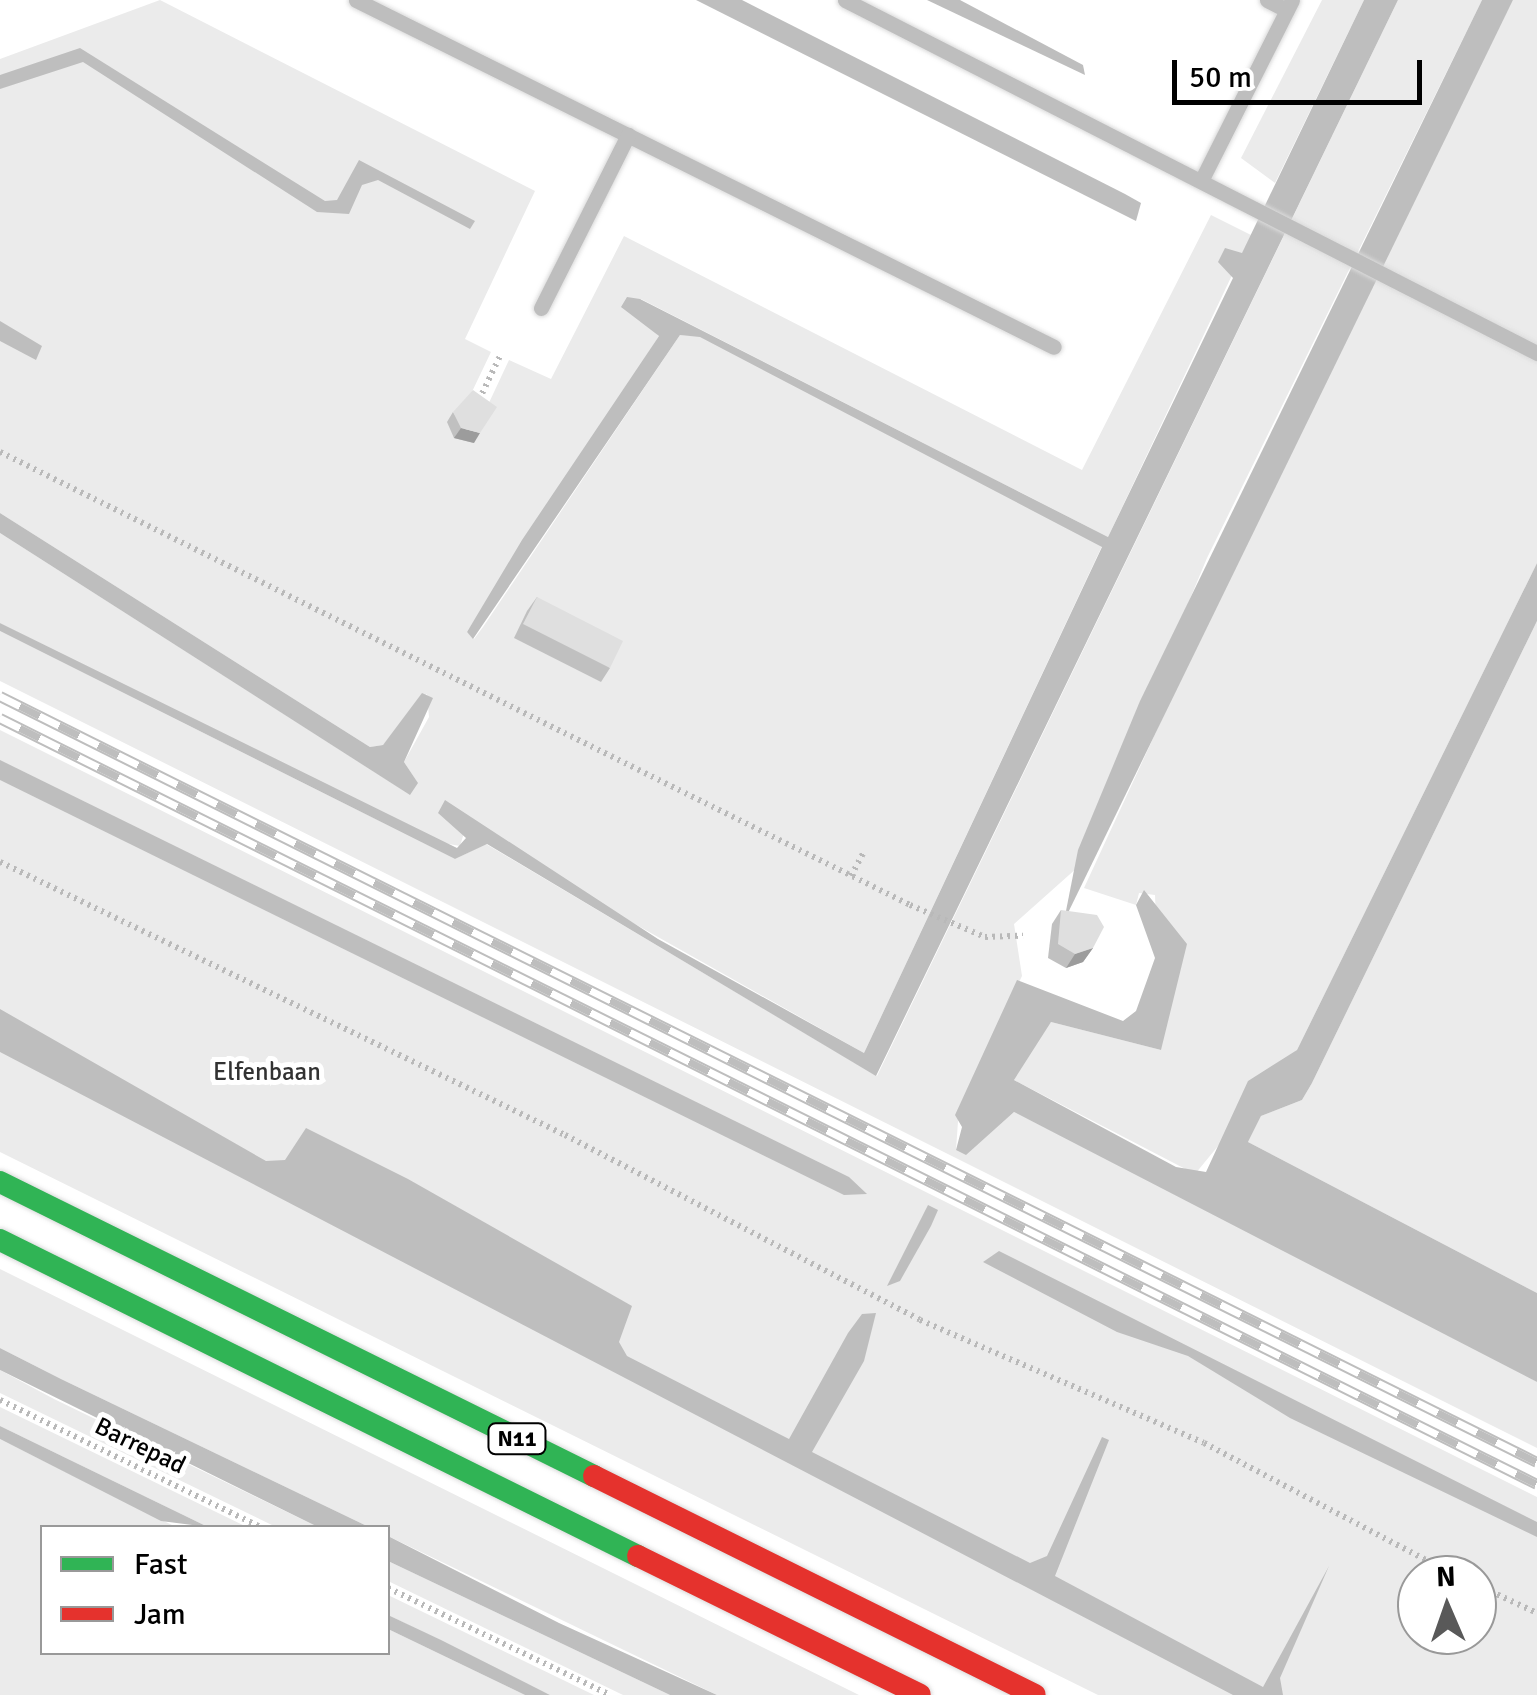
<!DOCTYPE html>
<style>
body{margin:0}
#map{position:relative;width:1537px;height:1695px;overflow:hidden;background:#fff;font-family:Signika,sans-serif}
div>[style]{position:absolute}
.green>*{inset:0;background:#ebebeb}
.water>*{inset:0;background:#bebebe}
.path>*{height:6px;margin-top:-3px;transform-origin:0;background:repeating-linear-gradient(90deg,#b9b9b9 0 2.5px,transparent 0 7.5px)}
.roads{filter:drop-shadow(0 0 2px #dbdbdb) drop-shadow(0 0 2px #dbdbdb)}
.lane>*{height:15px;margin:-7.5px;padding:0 7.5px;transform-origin:7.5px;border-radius:7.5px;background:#bebebe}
.fast>*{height:22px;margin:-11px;padding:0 11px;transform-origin:11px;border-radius:11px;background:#30b455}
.jam>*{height:22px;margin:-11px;padding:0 11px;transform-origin:11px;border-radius:11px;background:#e5322d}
.rail>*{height:11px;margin-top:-5.5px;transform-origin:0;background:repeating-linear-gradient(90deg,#fff 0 22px,#bebebe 0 44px);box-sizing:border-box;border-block:2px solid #bebebe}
.wall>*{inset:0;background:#c0c0c0}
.shaded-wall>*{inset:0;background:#9c9c9c}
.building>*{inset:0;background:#dfdfdf}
span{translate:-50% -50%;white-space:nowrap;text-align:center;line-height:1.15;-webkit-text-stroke:10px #fff;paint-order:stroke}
.shield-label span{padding:2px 8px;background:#fff;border:2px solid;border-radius:8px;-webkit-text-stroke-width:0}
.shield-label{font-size:22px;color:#000;font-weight:700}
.park-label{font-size:25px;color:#323232}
.street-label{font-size:25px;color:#000}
.legend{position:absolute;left:40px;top:1525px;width:350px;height:130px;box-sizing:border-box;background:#fff;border:2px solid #999;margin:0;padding:12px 18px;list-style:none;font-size:30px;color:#000}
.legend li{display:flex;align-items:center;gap:20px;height:50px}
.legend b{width:50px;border:2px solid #999}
.north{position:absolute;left:1397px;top:1555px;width:100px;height:100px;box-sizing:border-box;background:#fff;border:2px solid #999;border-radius:50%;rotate:358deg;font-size:28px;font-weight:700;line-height:40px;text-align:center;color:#000}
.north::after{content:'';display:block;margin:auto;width:35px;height:45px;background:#595959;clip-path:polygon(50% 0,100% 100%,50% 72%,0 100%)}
.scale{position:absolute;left:1172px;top:60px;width:250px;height:45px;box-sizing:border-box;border:5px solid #000;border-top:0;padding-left:12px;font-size:30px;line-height:35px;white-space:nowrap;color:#000;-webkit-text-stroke:8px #fff;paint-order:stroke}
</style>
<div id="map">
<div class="green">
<i style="clip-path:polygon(160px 0,535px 191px,465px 339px,491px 352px,469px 398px,487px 407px,509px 360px,551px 379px,624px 236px,1082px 470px,1211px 215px,1251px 235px,1108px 537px,641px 299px,639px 316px,659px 336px,467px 632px,474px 639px,483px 627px,680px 335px,700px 336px,1102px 546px,864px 1053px,438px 813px,464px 833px,460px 846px,432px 841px,0 623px,0 533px,409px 794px,417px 782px,404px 762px,429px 717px,427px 694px,383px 745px,370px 747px,0 513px,0 59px)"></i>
<i style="clip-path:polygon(1322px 0,1364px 0,1275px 183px,1241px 158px)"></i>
<i style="clip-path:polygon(1398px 0,1482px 0,1207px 558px,1078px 867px,1014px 924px,1022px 976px,959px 1107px,956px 1150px,981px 1141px,1014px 1112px,1439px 1324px,1537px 1382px,1537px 1448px,0 681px,0 631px,455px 859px,486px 844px,877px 1076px)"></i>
<i style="clip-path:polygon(1513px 0,1537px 0,1537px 563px,1297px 1050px,1195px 1174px,1014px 1080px,1024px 1050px,1051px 1022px,1161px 1050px,1155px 895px,1139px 893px,1136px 905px,1084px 888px,1277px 470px)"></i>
<i style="clip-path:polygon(1537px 621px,1537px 1293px,1248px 1142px,1261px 1116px,1302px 1100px,1312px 1083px)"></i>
<i style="clip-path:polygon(evenodd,0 730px,1537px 1497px,1537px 1695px,1098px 1695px,0 1152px,0 730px,1417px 1575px,1477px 1575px,1477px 1635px,1417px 1635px,1417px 1575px)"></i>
<i style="clip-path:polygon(0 1269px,859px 1695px,717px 1695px,388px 1536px,388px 1528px,369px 1527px,61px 1379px,0 1348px)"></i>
<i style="clip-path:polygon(0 1370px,54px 1399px,318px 1527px,276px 1527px,0 1393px)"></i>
<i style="clip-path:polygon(0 1407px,247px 1527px,208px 1527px,0 1426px)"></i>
<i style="clip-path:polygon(0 1439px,176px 1527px,42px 1528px,42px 1652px,388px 1652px,388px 1629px,525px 1695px,0 1695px)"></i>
<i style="clip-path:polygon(388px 1561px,670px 1695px,623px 1695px,388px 1581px)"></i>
<i style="clip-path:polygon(388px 1595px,594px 1695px,550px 1695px,388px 1615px)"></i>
</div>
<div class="water">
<i style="clip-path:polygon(696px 0,742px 0,1125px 194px,1141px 203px,1136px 221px)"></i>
<i style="clip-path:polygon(927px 0,960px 0,1083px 65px,1085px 75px)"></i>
<i style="clip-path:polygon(1364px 0,1398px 0,876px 1076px,487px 844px,455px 859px,0 631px,0 623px,457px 848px,466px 838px,438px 813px,445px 800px,658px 939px,864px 1053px,1102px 547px,700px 337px,680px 335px,473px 639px,467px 632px,522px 540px,659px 336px,621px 307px,627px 297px,640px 299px,1108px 537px,1233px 278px,1218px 262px,1225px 248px,1242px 253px)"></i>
<i style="clip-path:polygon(1482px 0,1513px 0,1064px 921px,1078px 850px,1140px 701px)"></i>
<i style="clip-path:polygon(80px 48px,325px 201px,337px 200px,359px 160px,475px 221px,470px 229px,378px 180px,362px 185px,349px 214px,317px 212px,83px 62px,0 89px,0 75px)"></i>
<i style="clip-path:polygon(0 321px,42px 346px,36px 360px,0 341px)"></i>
<i style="clip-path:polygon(0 513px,370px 747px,383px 745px,422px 693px,433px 698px,404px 762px,418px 783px,410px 795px,0 533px)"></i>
<i style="clip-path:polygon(1537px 563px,1537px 621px,1312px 1083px,1302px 1100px,1261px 1116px,1248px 1142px,1537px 1293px,1537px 1382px,1014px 1112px,966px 1155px,956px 1150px,962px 1127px,955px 1115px,1017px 980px,1123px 1021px,1136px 1011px,1155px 958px,1136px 905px,1144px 890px,1187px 944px,1161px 1050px,1051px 1022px,1014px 1080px,1176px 1167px,1206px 1172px,1248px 1081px,1297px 1050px)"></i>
<i style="clip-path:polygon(0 760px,849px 1177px,867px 1194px,844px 1195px,0 780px)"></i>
<i style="clip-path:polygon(0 1009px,266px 1161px,285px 1160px,306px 1128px,408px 1179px,632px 1306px,619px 1342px,627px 1356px,789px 1439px,848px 1333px,862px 1314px,876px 1313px,864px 1361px,812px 1452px,1030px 1563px,1047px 1556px,1102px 1437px,1109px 1440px,1055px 1576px,1263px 1687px,1329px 1566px,1280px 1678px,1283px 1695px,1233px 1695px,0 1052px)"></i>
<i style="clip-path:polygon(928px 1205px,938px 1210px,931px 1226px,900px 1281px,887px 1286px)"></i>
<i style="clip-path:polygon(999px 1251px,1537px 1522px,1537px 1537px,1290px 1418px,1188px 1356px,1117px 1332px,983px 1262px)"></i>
<i style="clip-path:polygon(0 1348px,61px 1379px,369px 1527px,318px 1527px,0 1370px)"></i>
<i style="clip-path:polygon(0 1426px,208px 1527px,161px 1521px,0 1439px)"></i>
<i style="clip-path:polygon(388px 1536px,559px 1623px,717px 1695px,670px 1695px,388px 1561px)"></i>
<i style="clip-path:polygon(388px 1615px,441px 1640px,550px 1695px,525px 1695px,388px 1629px)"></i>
</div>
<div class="path">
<i style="left:479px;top:400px;width:49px;rotate:-64.5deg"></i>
<i style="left:0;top:452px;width:1017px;rotate:26.46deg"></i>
<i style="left:910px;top:905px;width:82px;rotate:23.1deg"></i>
<i style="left:985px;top:937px;width:38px;rotate:-2deg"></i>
<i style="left:0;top:862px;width:627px;rotate:25.79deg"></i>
<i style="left:565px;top:1135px;width:400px;rotate:27.5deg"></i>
<i style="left:920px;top:1320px;width:309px;rotate:23.4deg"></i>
<i style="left:1204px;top:1443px;width:283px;rotate:27.8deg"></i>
<i style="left:851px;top:876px;width:26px;rotate:-62deg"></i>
<i style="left:0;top:1400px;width:292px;rotate:26deg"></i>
<i style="left:1477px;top:1585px;width:66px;rotate:25deg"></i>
<i style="left:388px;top:1588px;width:246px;rotate:25.7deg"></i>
</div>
<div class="roads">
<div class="lane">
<i style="left:356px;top:0;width:779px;rotate:26.43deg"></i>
<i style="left:845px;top:0;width:777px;rotate:27.03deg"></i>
<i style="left:1267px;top:0;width:22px;rotate:27deg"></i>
<i style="left:1203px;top:177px;width:198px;rotate:-63.3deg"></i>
<i style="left:541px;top:308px;width:194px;rotate:-63.3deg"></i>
</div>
<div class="fast">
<i style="left:0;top:1182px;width:663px;rotate:26.33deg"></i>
<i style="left:0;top:1240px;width:712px;rotate:26.35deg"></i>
</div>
<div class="jam">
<i style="left:594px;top:1476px;width:492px;rotate:26.4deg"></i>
<i style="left:638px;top:1556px;width:314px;rotate:26.2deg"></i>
</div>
</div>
<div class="rail">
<i style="left:0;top:696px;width:1717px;rotate:26.49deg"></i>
<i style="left:0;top:718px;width:1717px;rotate:26.49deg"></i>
</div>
<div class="wall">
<i style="clip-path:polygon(453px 412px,474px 443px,454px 438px,447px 422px)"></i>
<i style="clip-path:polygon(537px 597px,610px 668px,601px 682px,514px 638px,527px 611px)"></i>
<i style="clip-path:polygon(1061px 910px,1093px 948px,1083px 962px,1066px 968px,1048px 958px,1052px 924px)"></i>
</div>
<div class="shaded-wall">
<i style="clip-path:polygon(461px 428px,480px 433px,474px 443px,454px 438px)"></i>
<i style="clip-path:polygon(1093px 948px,1083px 962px,1066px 968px,1075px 954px)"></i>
</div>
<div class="building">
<i style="clip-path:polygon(473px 390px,497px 407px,480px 433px,461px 428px,453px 412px)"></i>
<i style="clip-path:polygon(537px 597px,623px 641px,610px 668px,523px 624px)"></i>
<i style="clip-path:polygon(1061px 910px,1097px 915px,1104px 927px,1093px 948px,1075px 954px,1058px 944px)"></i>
</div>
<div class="shield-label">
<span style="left:517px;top:1439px">N11</span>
</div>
<div class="park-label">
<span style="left:267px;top:1072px">Elfenbaan</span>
</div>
<div class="street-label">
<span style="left:140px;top:1446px;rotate:26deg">Barrepad</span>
</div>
<ul class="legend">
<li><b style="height:12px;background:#30b455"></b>Fast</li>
<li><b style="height:12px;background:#e5322d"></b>Jam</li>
</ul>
<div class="north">N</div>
<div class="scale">50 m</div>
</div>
